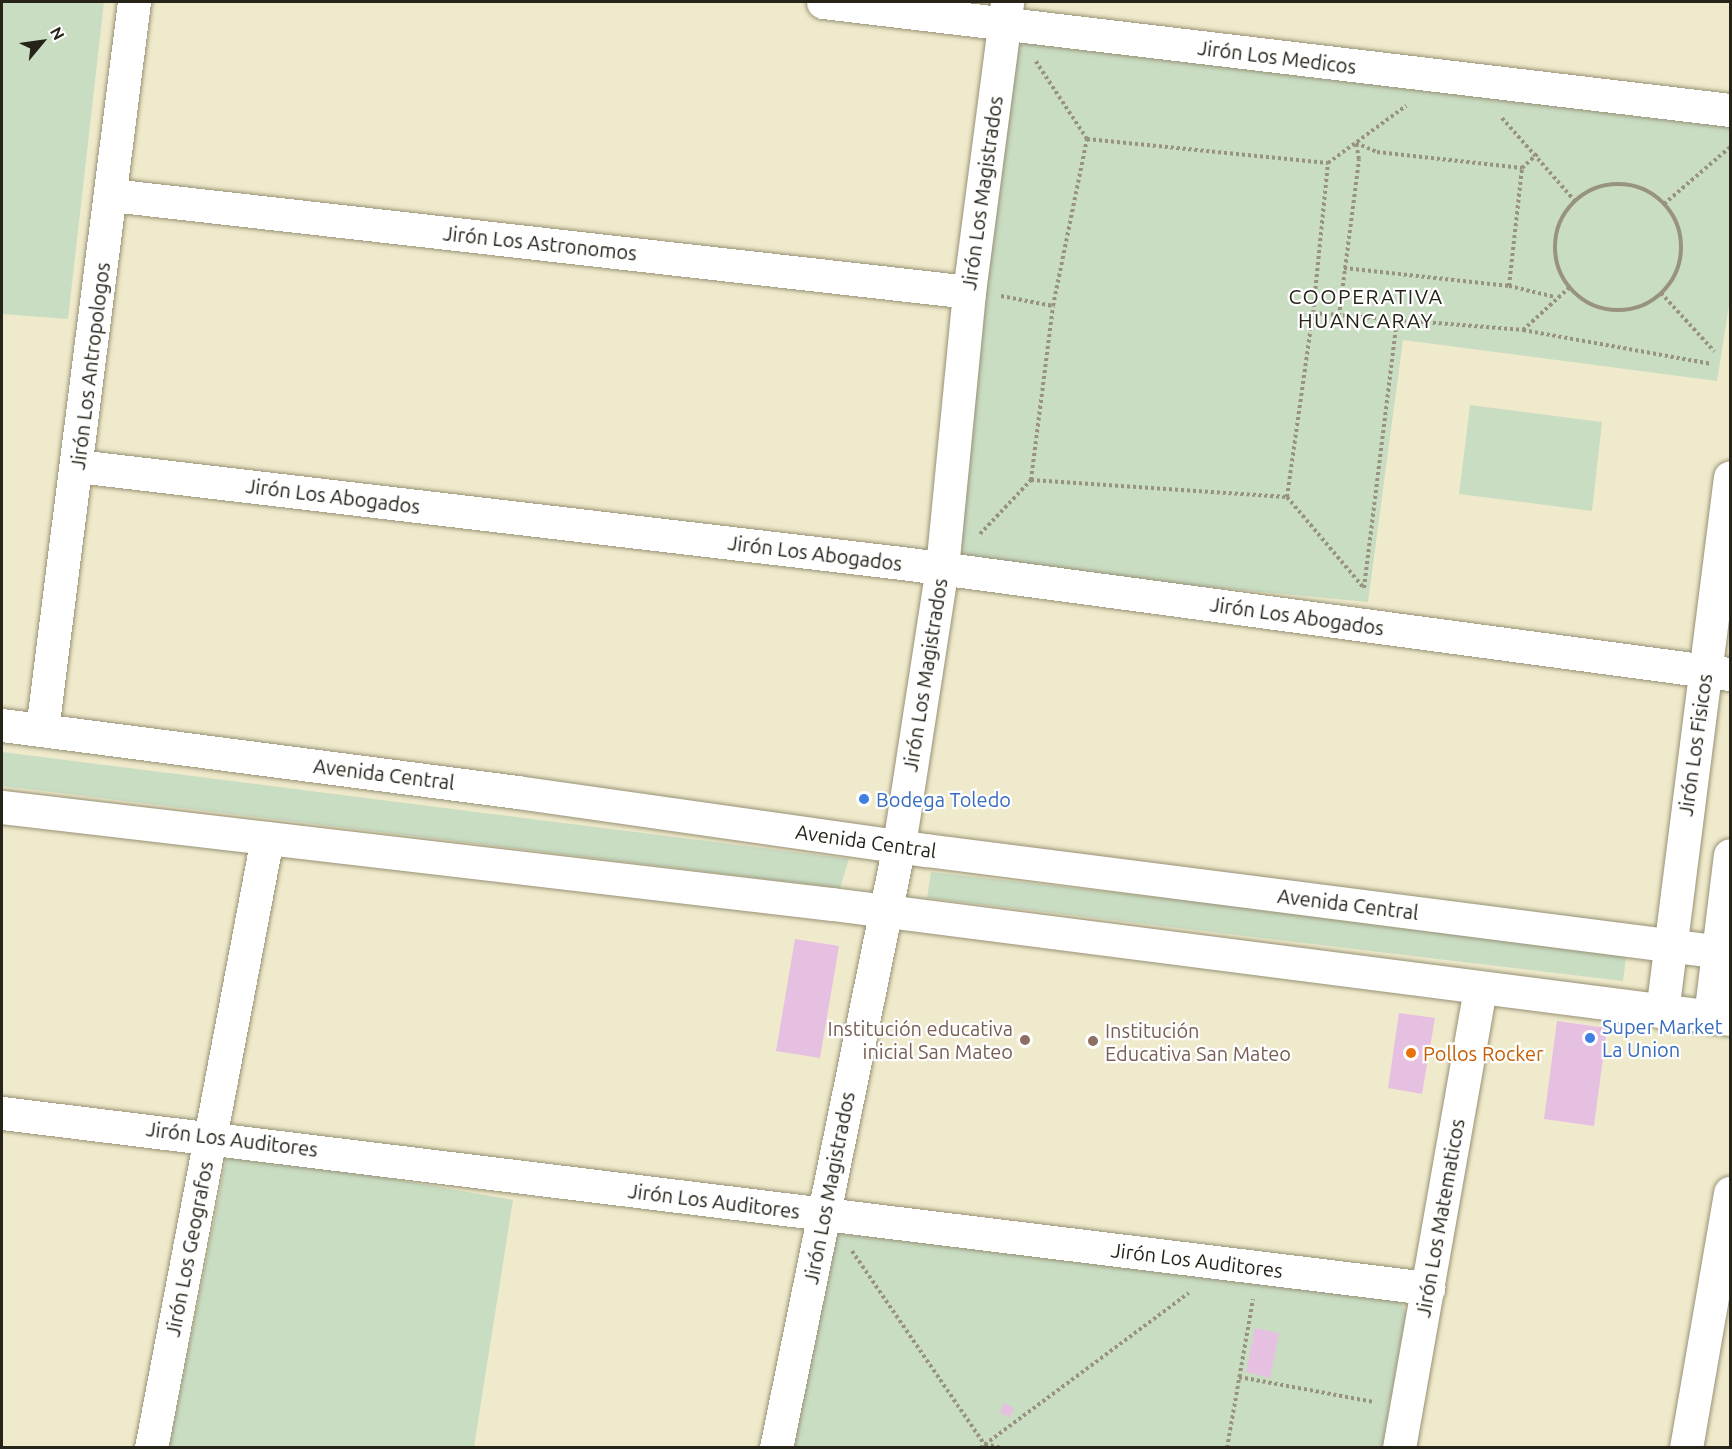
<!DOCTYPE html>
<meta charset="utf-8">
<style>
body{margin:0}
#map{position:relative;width:1732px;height:1449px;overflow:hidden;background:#f0eacc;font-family:Ubuntu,sans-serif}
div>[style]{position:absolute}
.green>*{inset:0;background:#c9ddc3}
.building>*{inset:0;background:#e6c0e1}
.path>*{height:4px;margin-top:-2px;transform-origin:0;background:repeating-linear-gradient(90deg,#98937e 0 3px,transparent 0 6px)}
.path>.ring{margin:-2px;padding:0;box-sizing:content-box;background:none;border:4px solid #98937e;border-radius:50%}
.roads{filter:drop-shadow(0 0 2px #979175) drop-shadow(0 0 2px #979175)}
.minor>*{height:33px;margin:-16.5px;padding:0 16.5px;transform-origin:16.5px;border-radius:16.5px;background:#fff}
.major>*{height:33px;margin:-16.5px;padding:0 16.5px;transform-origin:16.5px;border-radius:16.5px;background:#fff}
.dots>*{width:16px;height:16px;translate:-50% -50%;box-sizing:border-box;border:3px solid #fff;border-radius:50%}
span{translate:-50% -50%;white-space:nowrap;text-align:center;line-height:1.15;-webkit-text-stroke:4.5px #fff;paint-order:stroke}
.street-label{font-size:20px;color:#262318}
.shop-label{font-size:20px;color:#366cbe}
.left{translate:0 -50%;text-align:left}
.education-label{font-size:20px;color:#785e54}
.right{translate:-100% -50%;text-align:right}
.food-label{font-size:20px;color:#c56008}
.neighbourhood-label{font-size:21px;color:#262318;letter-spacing:1.5px}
.frame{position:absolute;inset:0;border:3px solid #262318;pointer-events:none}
.north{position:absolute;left:12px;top:12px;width:60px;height:60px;-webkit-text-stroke:4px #fff;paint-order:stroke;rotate:61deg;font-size:16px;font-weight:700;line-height:24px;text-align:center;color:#262318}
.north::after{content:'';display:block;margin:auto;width:21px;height:27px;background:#262318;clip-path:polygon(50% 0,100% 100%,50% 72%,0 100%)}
</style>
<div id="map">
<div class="green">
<i style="clip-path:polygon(2px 2px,104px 2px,68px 319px,2px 314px)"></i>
<i style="clip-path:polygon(1036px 40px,1730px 123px,1730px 299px,1717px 381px,1403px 340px,1368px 602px,960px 564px,950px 527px,1015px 55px,1021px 43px)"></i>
<i style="clip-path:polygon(1470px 405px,1602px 422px,1592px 511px,1459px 494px)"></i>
<i style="clip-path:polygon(2px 752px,849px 859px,840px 888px,2px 786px)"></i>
<i style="clip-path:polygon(931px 872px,1627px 950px,1623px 981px,927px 898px)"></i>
<i style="clip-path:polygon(228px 1150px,513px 1200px,474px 1447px,169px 1448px)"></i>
<i style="clip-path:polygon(836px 1233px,1387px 1294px,1401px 1301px,1406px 1314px,1382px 1447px,790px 1448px)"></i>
</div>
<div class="building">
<i style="clip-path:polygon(795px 939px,839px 946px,820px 1058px,776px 1051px)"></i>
<i style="clip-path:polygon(1399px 1013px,1435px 1018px,1422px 1094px,1388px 1088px)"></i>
<i style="clip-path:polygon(1557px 1021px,1607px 1028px,1594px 1126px,1544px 1119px)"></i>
<i style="clip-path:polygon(1255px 1328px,1279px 1333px,1270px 1378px,1246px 1372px)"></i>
<i style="clip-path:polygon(1004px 1403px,1014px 1408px,1009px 1418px,1000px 1412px)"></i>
</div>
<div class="path">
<i style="left:1502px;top:118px;width:111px;rotate:48.7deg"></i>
<i style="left:1087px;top:139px;width:242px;rotate:5.7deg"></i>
<i style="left:1328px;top:163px;width:97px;rotate:-36.2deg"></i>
<i style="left:1356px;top:143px;width:23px;rotate:23deg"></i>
<i style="left:1377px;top:152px;width:146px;rotate:6.3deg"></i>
<i class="ring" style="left:1555px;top:184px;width:122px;height:122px"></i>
<i style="left:1664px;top:204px;width:87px;rotate:-40.8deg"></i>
<i style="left:1344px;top:268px;width:166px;rotate:6.2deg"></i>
<i style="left:1509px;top:286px;width:47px;rotate:13.4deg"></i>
<i style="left:1509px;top:286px;width:119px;rotate:-83.7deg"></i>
<i style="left:1522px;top:168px;width:21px;rotate:-43deg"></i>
<i style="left:1661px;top:293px;width:79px;rotate:47.6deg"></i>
<i style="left:1001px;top:296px;width:53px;rotate:10.9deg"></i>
<i style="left:1313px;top:313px;width:211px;rotate:4.6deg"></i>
<i style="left:1523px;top:330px;width:192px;rotate:10.2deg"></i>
<i style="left:1339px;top:316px;width:158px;rotate:-82.7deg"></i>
<i style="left:1359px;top:159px;width:16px;rotate:-101deg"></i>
<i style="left:1523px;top:330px;width:64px;rotate:-42.5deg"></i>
<i style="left:1031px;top:480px;width:257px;rotate:3.8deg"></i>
<i style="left:1287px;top:497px;width:119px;rotate:49.8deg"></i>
<i style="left:1287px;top:497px;width:186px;rotate:-82deg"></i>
<i style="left:1313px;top:313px;width:151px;rotate:-84.3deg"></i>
<i style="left:980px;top:534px;width:74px;rotate:-46.6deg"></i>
<i style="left:1031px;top:480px;width:175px;rotate:-82.8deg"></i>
<i style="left:1053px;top:306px;width:170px;rotate:-78.5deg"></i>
<i style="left:1087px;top:139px;width:95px;rotate:-123.4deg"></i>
<i style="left:1364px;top:588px;width:270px;rotate:-83deg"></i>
<i style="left:852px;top:1251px;width:239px;rotate:55.6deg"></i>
<i style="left:1239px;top:1377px;width:137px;rotate:10.5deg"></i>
<i style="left:985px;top:1444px;width:17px;rotate:13deg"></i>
<i style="left:980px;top:1448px;width:260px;rotate:-36.6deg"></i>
<i style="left:1227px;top:1448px;width:151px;rotate:-80.1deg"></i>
</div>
<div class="roads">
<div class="minor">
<i style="left:823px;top:2px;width:913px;rotate:6.79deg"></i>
<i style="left:111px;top:195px;width:863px;rotate:6.45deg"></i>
<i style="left:77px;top:466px;width:831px;rotate:6.71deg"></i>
<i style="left:902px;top:563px;width:835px;rotate:7.64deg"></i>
<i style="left:42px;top:730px;width:734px;rotate:-82.8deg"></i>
<i style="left:1662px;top:1012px;width:539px;rotate:-82.76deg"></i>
<i style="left:1710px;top:1017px;width:163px;rotate:-83deg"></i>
<i style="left:2px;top:1113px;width:1437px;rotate:7deg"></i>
<i style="left:151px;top:1448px;width:621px;rotate:-79.23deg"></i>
<i style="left:776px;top:1448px;width:615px;rotate:-78.47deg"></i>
<i style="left:899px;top:845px;width:280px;rotate:-81.2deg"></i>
<i style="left:942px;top:568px;width:277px;rotate:-84.4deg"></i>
<i style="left:969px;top:292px;width:292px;rotate:-82.5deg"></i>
<i style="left:1399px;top:1448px;width:467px;rotate:-80deg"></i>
<i style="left:1686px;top:1448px;width:259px;rotate:-80.2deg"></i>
</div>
<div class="major">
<i style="left:2px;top:725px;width:519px;rotate:7.41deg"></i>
<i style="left:517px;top:792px;width:413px;rotate:8.1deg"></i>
<i style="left:926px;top:850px;width:811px;rotate:7.3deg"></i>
<i style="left:2px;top:807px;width:836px;rotate:6.67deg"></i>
<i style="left:832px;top:904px;width:905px;rotate:7.3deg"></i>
</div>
</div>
<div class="dots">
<i style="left:864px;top:799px;background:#3f7fe0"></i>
<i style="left:1590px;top:1038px;background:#3f7fe0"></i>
<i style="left:1025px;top:1040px;background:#8d6e63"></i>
<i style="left:1093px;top:1041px;background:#8d6e63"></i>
<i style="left:1411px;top:1053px;background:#e8710a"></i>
</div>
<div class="street-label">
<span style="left:1277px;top:57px;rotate:7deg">Jirón Los Medicos</span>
<span style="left:982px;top:193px;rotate:-82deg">Jirón Los Magistrados</span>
<span style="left:540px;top:243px;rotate:6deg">Jirón Los Astronomos</span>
<span style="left:90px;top:366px;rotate:-83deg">Jirón Los Antropologos</span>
<span style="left:333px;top:496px;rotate:7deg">Jirón Los Abogados</span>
<span style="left:815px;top:553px;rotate:7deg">Jirón Los Abogados</span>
<span style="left:1297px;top:616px;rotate:8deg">Jirón Los Abogados</span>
<span style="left:925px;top:675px;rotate:-81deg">Jirón Los Magistrados</span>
<span style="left:1695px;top:745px;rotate:-82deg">Jirón Los Fisicos</span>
<span style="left:384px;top:774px;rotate:7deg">Avenida Central</span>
<span style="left:866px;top:841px;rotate:8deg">Avenida Central</span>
<span style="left:1348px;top:904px;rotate:7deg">Avenida Central</span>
<span style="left:232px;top:1139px;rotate:7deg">Jirón Los Auditores</span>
<span style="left:829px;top:1188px;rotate:-79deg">Jirón Los Magistrados</span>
<span style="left:714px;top:1201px;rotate:7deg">Jirón Los Auditores</span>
<span style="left:1440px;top:1218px;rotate:-80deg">Jirón Los Matematicos</span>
<span style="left:189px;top:1249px;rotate:-79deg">Jirón Los Geografos</span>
<span style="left:1197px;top:1260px;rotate:7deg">Jirón Los Auditores</span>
</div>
<div class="shop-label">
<span class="left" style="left:876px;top:799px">Bodega Toledo</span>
<span class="left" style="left:1602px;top:1038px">Super Market<br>La Union</span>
</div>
<div class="education-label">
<span class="right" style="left:1013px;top:1040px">Institución educativa<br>inicial San Mateo</span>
<span class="left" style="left:1105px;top:1042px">Institución<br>Educativa San Mateo</span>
</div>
<div class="food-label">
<span class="left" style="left:1423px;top:1053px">Pollos Rocker</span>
</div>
<div class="neighbourhood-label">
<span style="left:1366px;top:308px">COOPERATIVA<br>HUANCARAY</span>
</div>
<div class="frame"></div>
<div class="north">N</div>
</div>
